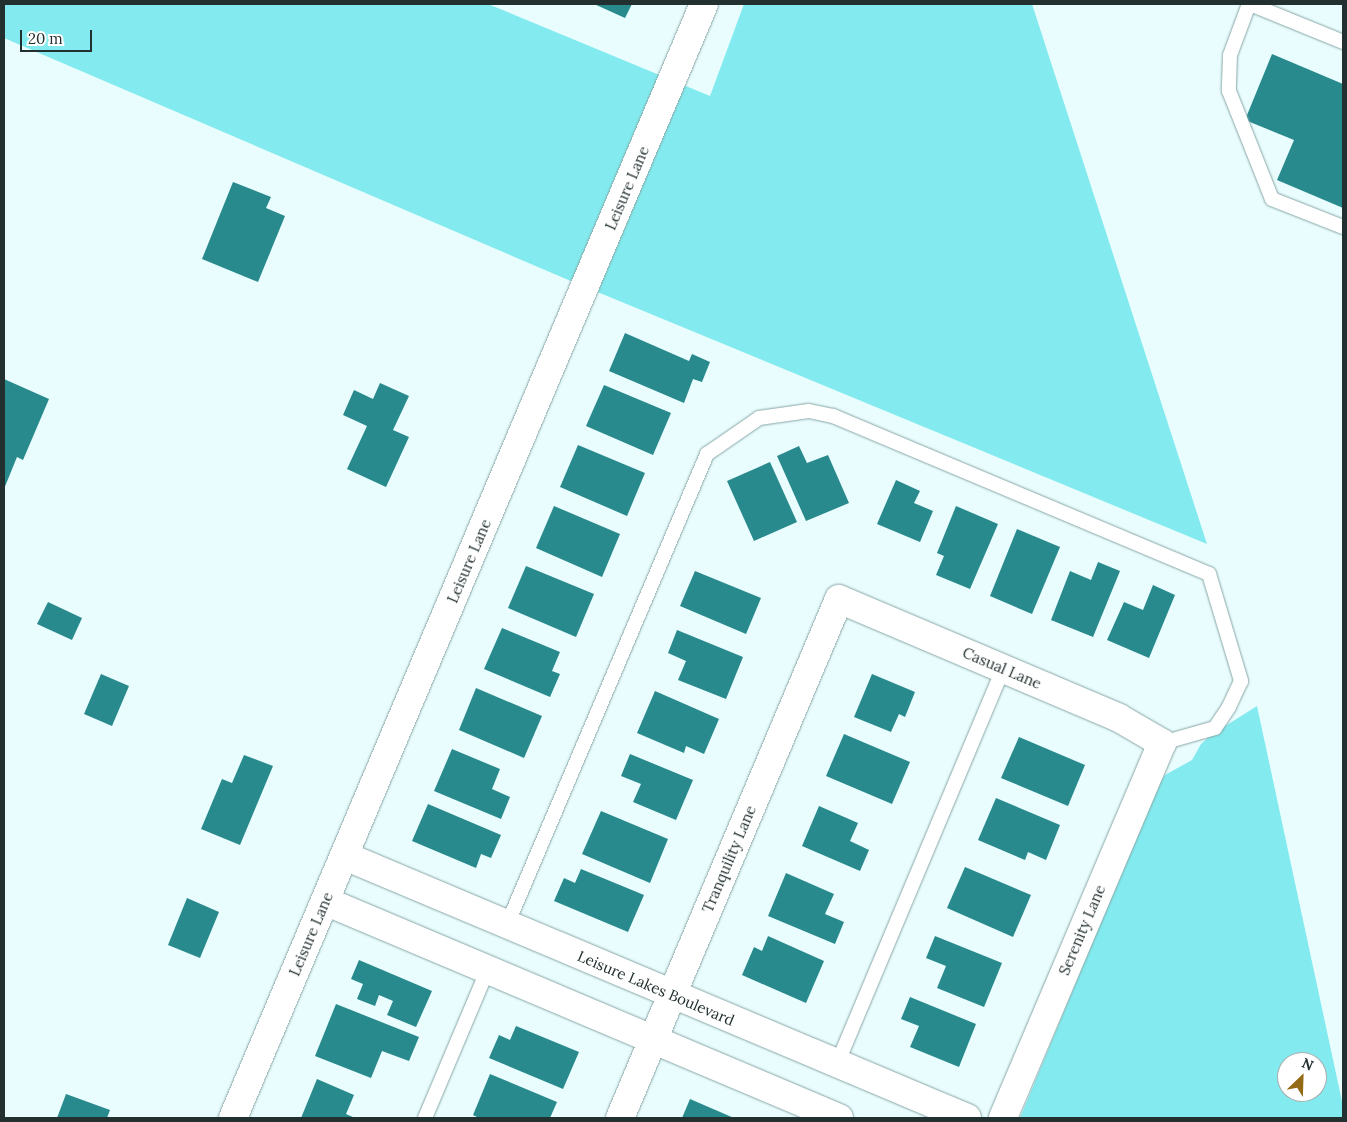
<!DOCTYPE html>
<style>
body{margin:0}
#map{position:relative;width:1347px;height:1122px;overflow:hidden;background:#eafdfe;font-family:Lora,serif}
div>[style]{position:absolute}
.green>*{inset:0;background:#83ebef}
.building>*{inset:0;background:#298a8e}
.roads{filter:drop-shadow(0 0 1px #87a6a7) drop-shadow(0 0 1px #87a6a7)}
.service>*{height:14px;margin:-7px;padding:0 7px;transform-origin:7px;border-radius:7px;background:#fff}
.minor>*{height:28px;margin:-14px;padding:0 14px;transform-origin:14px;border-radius:14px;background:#fff}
span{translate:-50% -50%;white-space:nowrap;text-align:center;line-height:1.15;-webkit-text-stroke:4px #fff;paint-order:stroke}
.street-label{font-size:15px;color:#233030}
.frame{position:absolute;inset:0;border:5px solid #233030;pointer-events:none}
.north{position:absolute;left:1277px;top:1052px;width:50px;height:50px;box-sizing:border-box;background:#fff;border:1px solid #a7acac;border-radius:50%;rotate:24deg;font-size:14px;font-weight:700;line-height:20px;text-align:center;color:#233030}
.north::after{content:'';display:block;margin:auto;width:18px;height:22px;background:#956a15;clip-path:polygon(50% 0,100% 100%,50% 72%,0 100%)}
.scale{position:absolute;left:20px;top:30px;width:72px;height:22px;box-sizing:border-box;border:2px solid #233030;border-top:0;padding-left:6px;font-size:15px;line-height:18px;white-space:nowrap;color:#233030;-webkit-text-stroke:4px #fff;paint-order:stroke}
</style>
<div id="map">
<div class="green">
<i style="clip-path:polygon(4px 4px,488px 4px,710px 96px,744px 4px,1032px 4px,1207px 544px,566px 279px,4px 38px)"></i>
<i style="clip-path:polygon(evenodd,1257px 706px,1343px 1106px,1343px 1118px,1020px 1118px,1156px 789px,1165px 775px,1192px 760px,1201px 744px,1211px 735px,1257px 706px,1287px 1062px,1317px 1062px,1317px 1092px,1287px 1092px,1287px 1062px)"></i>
</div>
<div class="building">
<i style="clip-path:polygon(594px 4px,632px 4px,625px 18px)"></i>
<i style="clip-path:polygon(1272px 54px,1343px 84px,1343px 208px,1277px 180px,1294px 140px,1245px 120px)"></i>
<i style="clip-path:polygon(233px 182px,271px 197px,266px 208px,285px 216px,258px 282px,202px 259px)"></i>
<i style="clip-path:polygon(625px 333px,689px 361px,692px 354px,710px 362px,702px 382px,693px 379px,684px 403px,609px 371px)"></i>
<i style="clip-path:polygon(4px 379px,49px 399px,23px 460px,17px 457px,4px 489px)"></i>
<i style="clip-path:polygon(380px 383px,409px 396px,393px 430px,409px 437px,386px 487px,347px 469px,367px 426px,343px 415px,354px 390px,373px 399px)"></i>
<i style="clip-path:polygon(604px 385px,671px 413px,653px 455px,586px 426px)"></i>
<i style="clip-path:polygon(578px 445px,645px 473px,627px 516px,560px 487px)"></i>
<i style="clip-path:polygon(799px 446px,807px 463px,828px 455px,849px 503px,806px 521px,777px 456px)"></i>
<i style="clip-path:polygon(770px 462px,797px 522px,754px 541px,727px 481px)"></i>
<i style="clip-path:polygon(896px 480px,920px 491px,914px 503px,933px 511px,920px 542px,877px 524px)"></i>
<i style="clip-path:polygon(554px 506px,620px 534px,602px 577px,536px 548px)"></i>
<i style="clip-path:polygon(956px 506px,998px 524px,970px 589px,936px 575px,944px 556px,937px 553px)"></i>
<i style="clip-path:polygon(1017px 529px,1060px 547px,1032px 614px,990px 596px)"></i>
<i style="clip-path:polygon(1098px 562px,1120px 571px,1093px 637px,1051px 620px,1070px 571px,1091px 580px)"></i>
<i style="clip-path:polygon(526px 566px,594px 594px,576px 637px,508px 608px)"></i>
<i style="clip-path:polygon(695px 571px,761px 598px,746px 634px,680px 606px)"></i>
<i style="clip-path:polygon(1153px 585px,1175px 595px,1149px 658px,1107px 640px,1124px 602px,1143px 610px)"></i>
<i style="clip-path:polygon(48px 602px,82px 618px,72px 640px,37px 624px)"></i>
<i style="clip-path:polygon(502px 628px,560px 652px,552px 671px,560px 674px,550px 697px,484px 669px)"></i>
<i style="clip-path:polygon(677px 630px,743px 657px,726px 699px,678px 680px,686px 661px,668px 653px)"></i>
<i style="clip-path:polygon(101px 674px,129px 686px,112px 726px,84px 714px)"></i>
<i style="clip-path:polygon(872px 674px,915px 692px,905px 717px,899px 714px,891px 732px,854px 717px)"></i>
<i style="clip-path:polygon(476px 688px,542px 716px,524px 758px,459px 730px)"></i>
<i style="clip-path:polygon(655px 691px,719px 719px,704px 754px,686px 746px,684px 753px,637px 733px)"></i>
<i style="clip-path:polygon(844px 734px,910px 762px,892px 804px,826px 776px)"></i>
<i style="clip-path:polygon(1019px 737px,1085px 765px,1068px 806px,1001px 778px)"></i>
<i style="clip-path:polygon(452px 749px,500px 769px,492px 789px,510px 797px,501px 819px,434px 791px)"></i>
<i style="clip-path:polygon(630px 754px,693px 780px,676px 820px,633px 802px,641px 784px,621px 776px)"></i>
<i style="clip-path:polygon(244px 755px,273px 766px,240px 845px,201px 829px,222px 779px,232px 783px)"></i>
<i style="clip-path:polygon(996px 798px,1060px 825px,1046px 860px,1028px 852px,1025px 860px,978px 840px)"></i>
<i style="clip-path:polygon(428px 804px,501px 835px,491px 858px,481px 854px,476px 868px,412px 841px)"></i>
<i style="clip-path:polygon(819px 806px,858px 823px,850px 841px,869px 850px,860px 871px,802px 846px)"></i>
<i style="clip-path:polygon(601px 811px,668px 839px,650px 883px,582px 854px)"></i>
<i style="clip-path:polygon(965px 867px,1031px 895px,1013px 937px,947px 908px)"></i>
<i style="clip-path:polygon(581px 869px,644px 895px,628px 932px,554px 901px,564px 878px,575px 883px)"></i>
<i style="clip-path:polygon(786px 873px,834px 894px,825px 914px,844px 922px,835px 944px,768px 916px)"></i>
<i style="clip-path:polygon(187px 898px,219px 912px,200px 958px,168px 945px)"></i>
<i style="clip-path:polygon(768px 936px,824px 961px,806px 1003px,742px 975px,754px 947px,762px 951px)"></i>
<i style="clip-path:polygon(935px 936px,1002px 963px,984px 1007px,937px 988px,946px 966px,926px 958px)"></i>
<i style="clip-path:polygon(359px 960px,432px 991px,416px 1027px,387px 1015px,393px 1001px,379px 995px,375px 1006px,357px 999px,363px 984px,351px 979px)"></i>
<i style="clip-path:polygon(910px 997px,976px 1024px,959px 1067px,910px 1047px,919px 1026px,901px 1019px)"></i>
<i style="clip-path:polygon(336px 1004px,419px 1037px,409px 1061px,382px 1051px,371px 1078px,315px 1056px)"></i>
<i style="clip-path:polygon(516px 1026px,579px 1052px,563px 1089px,489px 1058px,499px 1035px,510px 1040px)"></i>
<i style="clip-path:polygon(490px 1074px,557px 1102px,550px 1118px,479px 1118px,473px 1115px)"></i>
<i style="clip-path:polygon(317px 1079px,354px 1095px,346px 1114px,355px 1118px,301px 1118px)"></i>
<i style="clip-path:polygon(66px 1094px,110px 1110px,107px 1118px,57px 1118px)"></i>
<i style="clip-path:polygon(690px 1099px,734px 1118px,682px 1118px)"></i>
</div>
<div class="roads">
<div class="service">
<i style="left:1249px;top:4px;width:54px;rotate:110.4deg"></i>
<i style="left:1230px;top:55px;width:36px;rotate:92deg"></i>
<i style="left:1229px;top:91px;width:116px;rotate:68.3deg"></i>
<i style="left:1272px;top:199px;width:76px;rotate:21.5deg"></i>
<i style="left:1250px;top:4px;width:100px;rotate:22.2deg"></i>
<i style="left:507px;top:925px;width:512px;rotate:-66.99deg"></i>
<i style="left:707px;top:454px;width:63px;rotate:-34.7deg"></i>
<i style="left:759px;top:418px;width:50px;rotate:-8deg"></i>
<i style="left:809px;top:411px;width:25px;rotate:12deg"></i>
<i style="left:833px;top:416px;width:408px;rotate:22.8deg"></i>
<i style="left:1209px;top:574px;width:112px;rotate:73.3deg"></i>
<i style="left:1241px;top:681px;width:29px;rotate:115deg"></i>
<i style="left:1229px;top:707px;width:25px;rotate:124deg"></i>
<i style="left:1215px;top:728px;width:55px;rotate:164.2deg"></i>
<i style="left:837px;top:1064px;width:428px;rotate:-67.2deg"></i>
<i style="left:425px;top:1118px;width:162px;rotate:-67.1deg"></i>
</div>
<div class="minor">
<i style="left:345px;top:856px;width:675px;rotate:22.84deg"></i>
<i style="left:325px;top:901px;width:558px;rotate:22.89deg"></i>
<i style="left:233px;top:1118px;width:1209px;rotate:-67.08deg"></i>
<i style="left:620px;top:1118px;width:563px;rotate:-67.12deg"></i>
<i style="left:839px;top:599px;width:304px;rotate:23deg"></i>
<i style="left:1119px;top:718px;width:50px;rotate:30.2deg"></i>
<i style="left:1162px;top:743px;width:407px;rotate:113deg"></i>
</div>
</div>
<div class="street-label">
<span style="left:627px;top:188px;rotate:-67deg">Leisure Lane</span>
<span style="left:469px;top:561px;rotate:-67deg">Leisure Lane</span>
<span style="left:1002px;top:668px;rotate:23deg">Casual Lane</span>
<span style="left:729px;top:859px;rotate:-67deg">Tranquility Lane</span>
<span style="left:1082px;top:930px;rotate:-67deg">Serenity Lane</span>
<span style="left:311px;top:934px;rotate:-67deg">Leisure Lane</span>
<span style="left:656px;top:988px;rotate:23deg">Leisure Lakes Boulevard</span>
</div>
<div class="frame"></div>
<div class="north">N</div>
<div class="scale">20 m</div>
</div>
